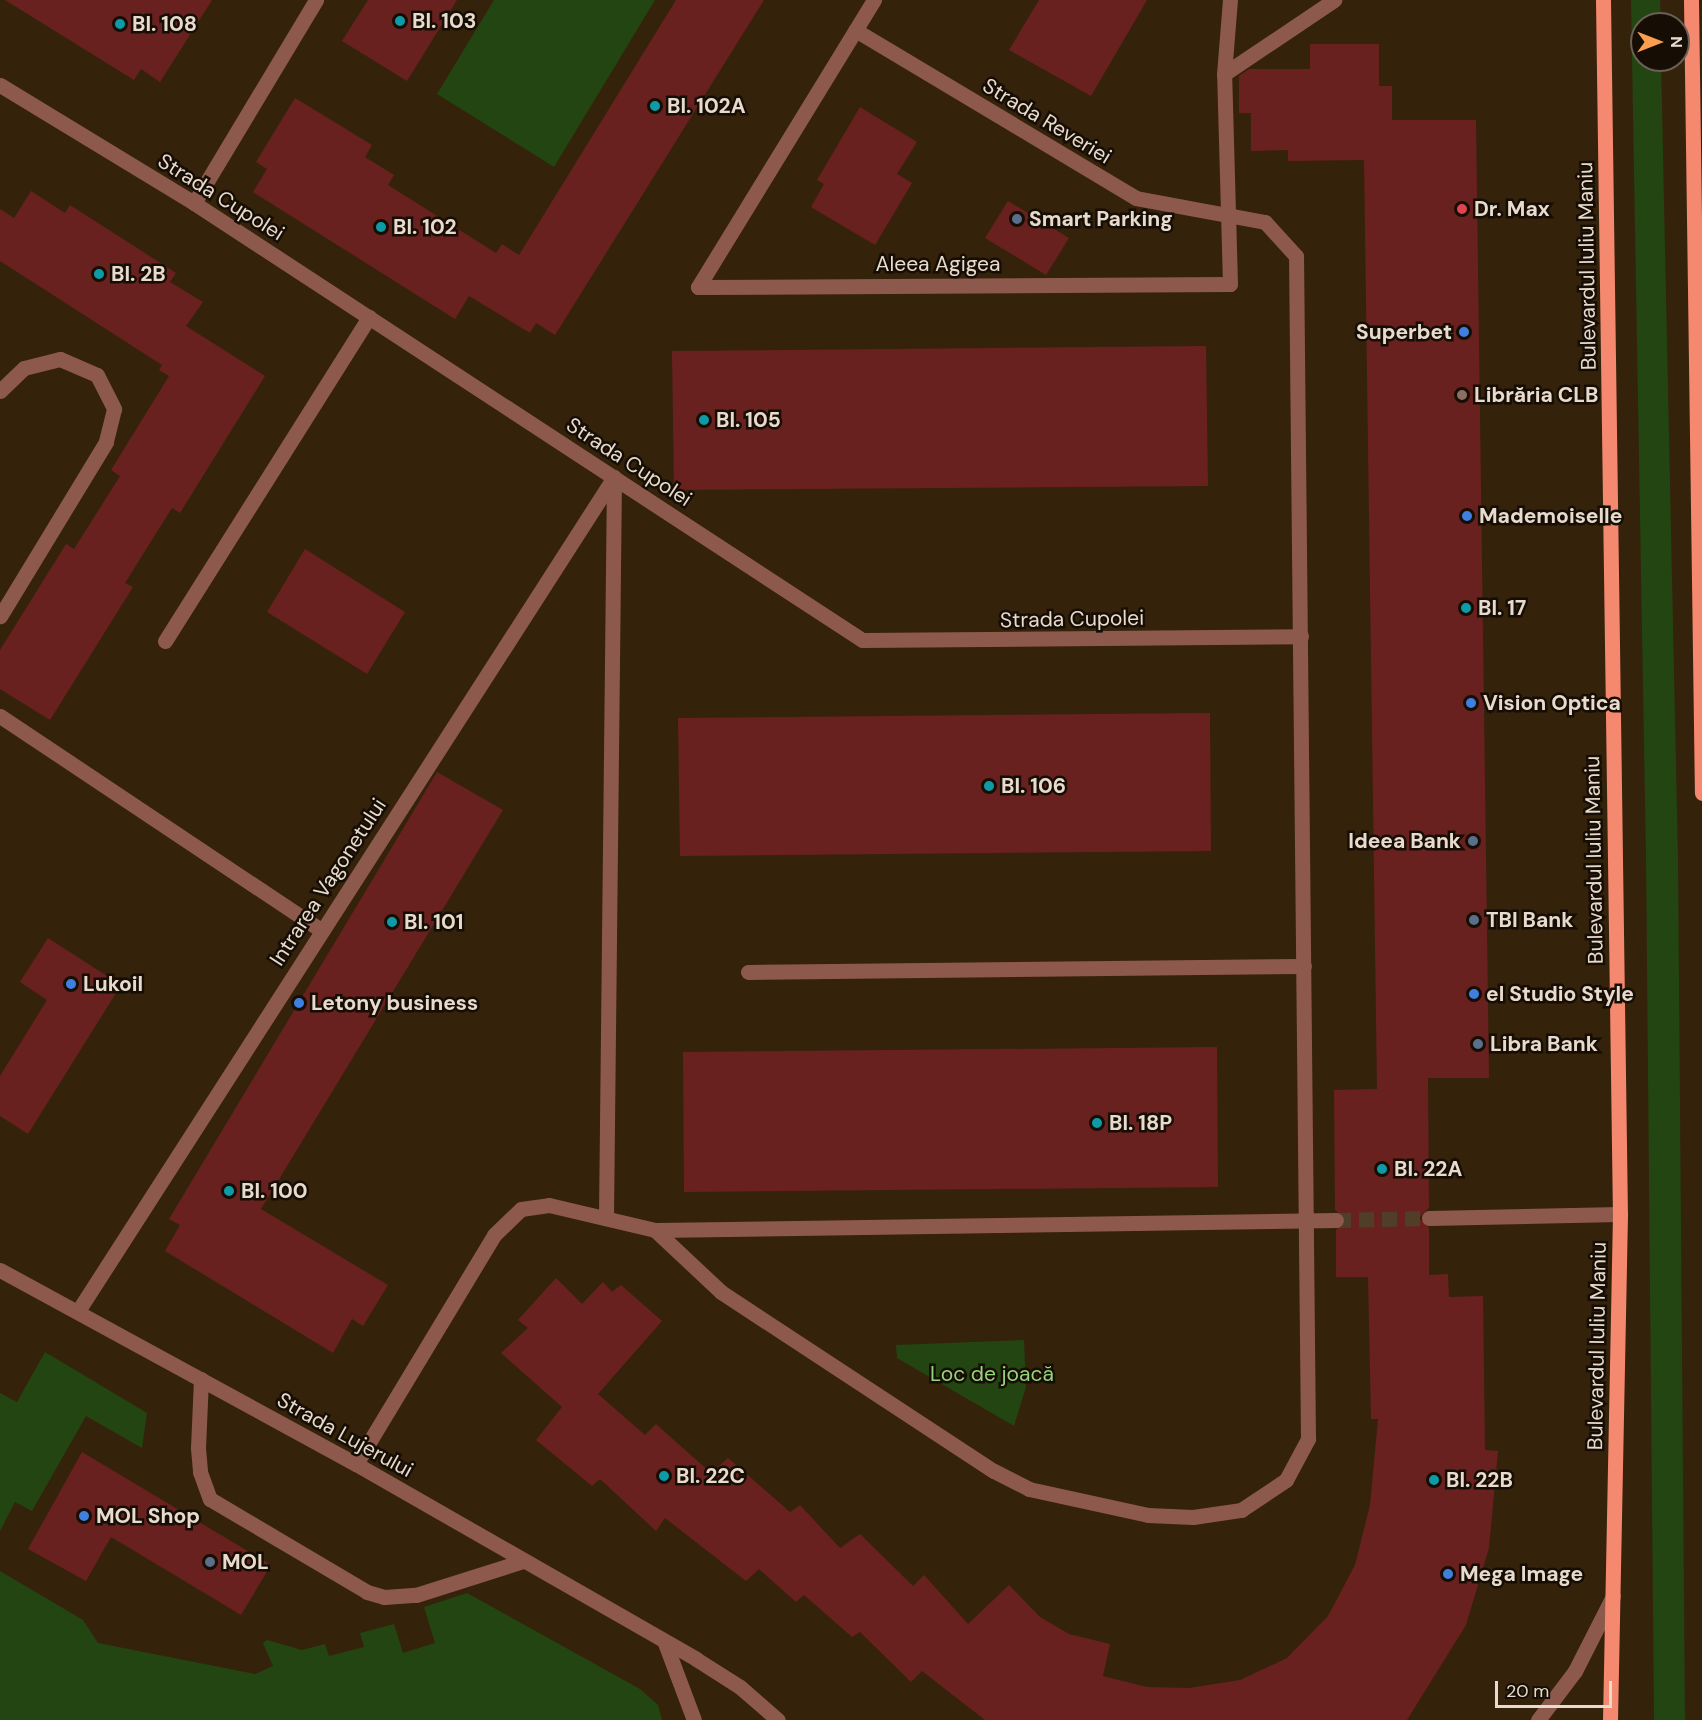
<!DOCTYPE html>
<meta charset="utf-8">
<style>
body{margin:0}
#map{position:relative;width:1702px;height:1720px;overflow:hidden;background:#35220b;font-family:"DM Sans",sans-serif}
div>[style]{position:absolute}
.green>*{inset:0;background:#234511}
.building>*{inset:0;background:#68211f}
.minor-tunnel>*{height:15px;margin-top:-7.5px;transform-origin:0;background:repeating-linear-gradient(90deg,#503e28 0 15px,transparent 0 23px)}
.minor>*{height:15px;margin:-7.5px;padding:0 7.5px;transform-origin:7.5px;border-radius:7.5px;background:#8e594d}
.major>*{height:15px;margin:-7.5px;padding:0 7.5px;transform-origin:7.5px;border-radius:7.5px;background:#f58970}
.dots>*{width:16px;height:16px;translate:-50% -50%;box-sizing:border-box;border:3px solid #160e05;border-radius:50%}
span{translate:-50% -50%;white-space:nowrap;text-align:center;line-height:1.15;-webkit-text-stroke:5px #160e05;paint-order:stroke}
.poi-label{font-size:21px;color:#e8dbce;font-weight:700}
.left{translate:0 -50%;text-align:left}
.right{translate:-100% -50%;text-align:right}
.street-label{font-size:21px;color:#e8dbce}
.park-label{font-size:21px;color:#97d47d}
.north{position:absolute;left:1630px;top:12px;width:60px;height:60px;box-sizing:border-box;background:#160e05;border:2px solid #6a6055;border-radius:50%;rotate:90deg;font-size:16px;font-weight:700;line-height:24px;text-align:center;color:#e8dbce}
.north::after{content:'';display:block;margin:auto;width:21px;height:27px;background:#fb9e50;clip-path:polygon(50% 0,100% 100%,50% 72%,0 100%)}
.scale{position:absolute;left:1495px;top:1681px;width:117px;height:27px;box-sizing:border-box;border:3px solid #e8dbce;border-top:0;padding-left:8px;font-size:18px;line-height:21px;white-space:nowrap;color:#e8dbce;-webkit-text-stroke:4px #160e05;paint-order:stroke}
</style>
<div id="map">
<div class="green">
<i style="clip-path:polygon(494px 0,655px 0,554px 167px,437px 94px)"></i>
<i style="clip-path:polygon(1631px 0,1660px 0,1661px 24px,1642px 24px,1642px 60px,1661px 60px,1678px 859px,1685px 1720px,1654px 1720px,1646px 859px)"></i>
<i style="clip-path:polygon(1024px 1340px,1026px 1387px,1014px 1426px,897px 1358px,896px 1345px)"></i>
<i style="clip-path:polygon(45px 1352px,147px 1413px,142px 1448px,86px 1416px,32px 1511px,15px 1502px,0 1531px,0 1393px,17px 1402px)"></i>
<i style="clip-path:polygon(0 1571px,83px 1620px,98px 1643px,255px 1674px,273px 1666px,263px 1643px,267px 1640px,302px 1650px,325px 1644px,329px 1656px,364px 1647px,360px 1633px,394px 1624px,403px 1653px,435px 1643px,424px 1607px,467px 1593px,640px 1689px,658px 1705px,662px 1720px,0 1720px)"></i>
</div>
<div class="building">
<i style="clip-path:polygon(5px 0,212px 0,160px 82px,141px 69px,134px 80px)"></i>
<i style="clip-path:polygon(368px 0,457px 0,407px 81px,342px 41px)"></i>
<i style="clip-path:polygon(676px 0,764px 0,555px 335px,536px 323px,530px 333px,469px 296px,455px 319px,253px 192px,267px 169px,256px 162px,295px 98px,372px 145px,365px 157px,394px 175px,388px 185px,496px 253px,502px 244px,519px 255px)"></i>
<i style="clip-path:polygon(1039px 0,1147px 0,1091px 96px,1009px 50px)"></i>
<i style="clip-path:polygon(1310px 44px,1379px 44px,1379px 86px,1392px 86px,1392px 120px,1476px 120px,1489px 1078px,1428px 1078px,1429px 1208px,1419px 1218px,1429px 1228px,1429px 1275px,1448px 1274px,1449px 1297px,1483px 1296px,1485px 1450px,1498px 1451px,1489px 1548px,1466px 1625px,1407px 1720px,985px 1720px,922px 1671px,911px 1682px,860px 1632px,852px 1637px,804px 1595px,796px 1602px,759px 1569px,746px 1581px,665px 1518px,656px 1531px,600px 1479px,592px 1486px,536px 1440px,562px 1407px,501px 1353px,528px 1328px,518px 1320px,556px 1278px,582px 1304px,603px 1282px,612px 1292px,621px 1285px,662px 1321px,598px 1394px,645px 1435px,656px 1424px,711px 1473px,728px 1458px,790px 1512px,800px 1505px,840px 1548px,860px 1534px,913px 1586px,924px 1575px,968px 1624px,1009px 1585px,1040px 1617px,1069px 1634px,1110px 1644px,1103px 1676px,1147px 1687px,1189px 1688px,1240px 1680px,1287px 1658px,1328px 1616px,1355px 1565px,1370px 1505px,1378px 1419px,1371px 1419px,1368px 1277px,1336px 1277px,1336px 1230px,1346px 1219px,1335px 1210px,1334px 1090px,1377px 1089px,1364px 160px,1288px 161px,1288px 150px,1251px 151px,1251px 113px,1239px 113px,1239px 76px,1249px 69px,1310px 69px)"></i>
<i style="clip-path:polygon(860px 107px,917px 142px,897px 174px,912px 183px,875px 245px,811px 207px,824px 184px,817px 180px)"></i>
<i style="clip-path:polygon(31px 191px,65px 213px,70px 205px,176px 273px,170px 282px,203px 302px,186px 326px,265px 376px,180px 513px,172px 508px,150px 543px,125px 583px,133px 587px,50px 720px,0 689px,0 650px,66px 544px,74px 549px,120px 476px,111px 470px,169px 376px,159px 370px,162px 365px,0 261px,0 209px,14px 218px)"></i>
<i style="clip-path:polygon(1008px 201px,1069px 238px,1046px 275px,985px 238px)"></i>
<i style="clip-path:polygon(1206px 346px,1208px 486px,674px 490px,672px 351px)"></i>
<i style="clip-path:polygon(305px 549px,405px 612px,367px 674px,267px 612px)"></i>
<i style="clip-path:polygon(1210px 713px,1211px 851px,680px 856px,678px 718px)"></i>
<i style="clip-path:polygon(437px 772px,503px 810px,261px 1209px,388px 1285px,363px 1326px,352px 1319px,333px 1353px,165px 1251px,180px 1225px,169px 1219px)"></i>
<i style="clip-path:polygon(48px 938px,121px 985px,28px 1134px,0 1116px,0 1076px,47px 1000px,20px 982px)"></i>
<i style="clip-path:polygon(1217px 1047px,1218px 1187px,684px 1192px,683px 1052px)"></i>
<i style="clip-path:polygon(82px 1452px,271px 1565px,241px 1615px,111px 1537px,86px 1581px,28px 1549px)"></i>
</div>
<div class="minor-tunnel">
<i style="left:1336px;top:1220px;width:93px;rotate:-1.2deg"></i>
</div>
<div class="minor">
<i style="left:1224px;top:74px;width:133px;rotate:-33.9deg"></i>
<i style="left:0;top:85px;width:227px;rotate:31.3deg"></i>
<i style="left:194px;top:203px;width:798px;rotate:33.19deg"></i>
<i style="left:862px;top:640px;width:439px;rotate:-0.5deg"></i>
<i style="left:194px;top:203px;width:237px;rotate:-59deg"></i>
<i style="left:698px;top:287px;width:532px;rotate:-0.32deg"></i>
<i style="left:1230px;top:284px;width:210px;rotate:-91.6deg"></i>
<i style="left:1224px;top:74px;width:74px;rotate:-85.4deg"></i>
<i style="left:698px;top:287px;width:337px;rotate:-58.5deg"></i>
<i style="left:0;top:391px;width:33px;rotate:-44deg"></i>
<i style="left:24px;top:368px;width:37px;rotate:-14deg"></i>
<i style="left:60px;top:359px;width:40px;rotate:23.4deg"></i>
<i style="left:97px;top:375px;width:38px;rotate:63deg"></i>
<i style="left:114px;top:409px;width:34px;rotate:104deg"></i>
<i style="left:106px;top:442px;width:204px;rotate:121.3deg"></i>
<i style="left:165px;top:641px;width:383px;rotate:-57.8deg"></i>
<i style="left:0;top:716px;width:387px;rotate:33.7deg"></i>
<i style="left:748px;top:972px;width:556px;rotate:-0.62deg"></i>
<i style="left:606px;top:1217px;width:740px;rotate:-89.38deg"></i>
<i style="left:1429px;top:1218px;width:191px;rotate:-1.2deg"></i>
<i style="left:655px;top:1230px;width:91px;rotate:43.2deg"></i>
<i style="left:721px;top:1292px;width:326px;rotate:33.3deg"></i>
<i style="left:994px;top:1471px;width:39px;rotate:27deg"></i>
<i style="left:1029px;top:1489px;width:122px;rotate:12.3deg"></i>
<i style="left:1148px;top:1515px;width:45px;rotate:2.5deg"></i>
<i style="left:1193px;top:1517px;width:49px;rotate:-8.3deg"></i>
<i style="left:1241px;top:1510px;width:54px;rotate:-33.7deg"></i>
<i style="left:1286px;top:1480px;width:47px;rotate:-61.8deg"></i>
<i style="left:1308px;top:1439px;width:1183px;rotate:-90.58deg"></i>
<i style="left:1296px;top:256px;width:46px;rotate:-132.4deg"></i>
<i style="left:1265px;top:222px;width:131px;rotate:-169.5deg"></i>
<i style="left:1136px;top:198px;width:327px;rotate:-149.1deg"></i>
<i style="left:0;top:1270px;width:405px;rotate:28.6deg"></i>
<i style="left:356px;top:1464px;width:392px;rotate:29.8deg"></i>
<i style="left:696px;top:1659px;width:52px;rotate:32.5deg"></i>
<i style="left:740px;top:1687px;width:50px;rotate:41deg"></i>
<i style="left:78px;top:1311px;width:991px;rotate:-57.27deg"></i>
<i style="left:201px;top:1379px;width:69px;rotate:92.5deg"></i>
<i style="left:198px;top:1448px;width:24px;rotate:85deg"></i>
<i style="left:200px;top:1472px;width:29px;rotate:70deg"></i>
<i style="left:210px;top:1499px;width:182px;rotate:30.6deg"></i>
<i style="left:367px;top:1592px;width:18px;rotate:16deg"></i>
<i style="left:384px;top:1597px;width:32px;rotate:-4deg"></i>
<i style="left:416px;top:1595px;width:112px;rotate:-17.6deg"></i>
<i style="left:356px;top:1464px;width:267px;rotate:-58.9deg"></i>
<i style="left:494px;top:1235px;width:37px;rotate:-44deg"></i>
<i style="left:521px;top:1209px;width:28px;rotate:-8deg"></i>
<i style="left:549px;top:1205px;width:109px;rotate:13.3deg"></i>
<i style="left:655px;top:1230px;width:681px;rotate:-0.84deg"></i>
<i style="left:665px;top:1643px;width:82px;rotate:69.4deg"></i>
<i style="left:1538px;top:1720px;width:61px;rotate:-52.9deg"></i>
<i style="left:1575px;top:1671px;width:84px;rotate:-63.1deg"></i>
</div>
<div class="major">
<i style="left:1603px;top:0;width:1214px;rotate:89.2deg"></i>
<i style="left:1620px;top:1214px;width:506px;rotate:91.13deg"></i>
<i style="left:1691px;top:0;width:793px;rotate:89.21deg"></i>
</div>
<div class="dots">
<i style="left:400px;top:21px;background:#0f9aa8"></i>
<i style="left:120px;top:24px;background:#0f9aa8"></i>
<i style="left:655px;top:106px;background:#0f9aa8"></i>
<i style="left:1462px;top:209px;background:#e0444e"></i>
<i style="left:1017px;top:219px;background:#5c6f8a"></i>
<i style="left:381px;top:227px;background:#0f9aa8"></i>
<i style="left:99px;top:274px;background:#0f9aa8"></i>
<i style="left:1464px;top:332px;background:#3f7fe0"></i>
<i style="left:1462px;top:395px;background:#8d6e63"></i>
<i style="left:704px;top:420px;background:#0f9aa8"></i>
<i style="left:1467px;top:516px;background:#3f7fe0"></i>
<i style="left:1466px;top:608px;background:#0f9aa8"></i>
<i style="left:1471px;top:703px;background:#3f7fe0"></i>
<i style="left:989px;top:786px;background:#0f9aa8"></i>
<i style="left:1473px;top:841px;background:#5c6f8a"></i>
<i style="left:1474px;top:920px;background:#5c6f8a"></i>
<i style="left:392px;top:922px;background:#0f9aa8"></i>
<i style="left:71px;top:984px;background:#3f7fe0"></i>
<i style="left:1474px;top:994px;background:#3f7fe0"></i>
<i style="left:299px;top:1003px;background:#3f7fe0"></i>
<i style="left:1478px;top:1044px;background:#5c6f8a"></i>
<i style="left:1097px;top:1123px;background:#0f9aa8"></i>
<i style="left:1382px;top:1169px;background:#0f9aa8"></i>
<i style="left:229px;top:1191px;background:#0f9aa8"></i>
<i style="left:664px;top:1476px;background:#0f9aa8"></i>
<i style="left:1434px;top:1480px;background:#0f9aa8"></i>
<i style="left:84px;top:1516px;background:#3f7fe0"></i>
<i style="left:210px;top:1562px;background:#5c6f8a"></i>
<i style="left:1448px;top:1574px;background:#3f7fe0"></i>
</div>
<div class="poi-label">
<span class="left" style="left:412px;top:21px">Bl. 103</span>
<span class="left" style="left:132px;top:24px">Bl. 108</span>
<span class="left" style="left:667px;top:106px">Bl. 102A</span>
<span class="left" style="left:1474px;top:209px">Dr. Max</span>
<span class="left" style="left:1029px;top:219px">Smart Parking</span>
<span class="left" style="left:393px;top:227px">Bl. 102</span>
<span class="left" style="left:111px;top:274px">Bl. 2B</span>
<span class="right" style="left:1452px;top:332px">Superbet</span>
<span class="left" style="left:1474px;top:395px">Librăria CLB</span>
<span class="left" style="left:716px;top:420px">Bl. 105</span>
<span class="left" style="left:1479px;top:516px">Mademoiselle</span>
<span class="left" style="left:1478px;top:608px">Bl. 17</span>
<span class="left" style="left:1483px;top:703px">Vision Optica</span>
<span class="left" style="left:1001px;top:786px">Bl. 106</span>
<span class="right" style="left:1461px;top:841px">Ideea Bank</span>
<span class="left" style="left:1486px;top:920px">TBI Bank</span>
<span class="left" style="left:404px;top:922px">Bl. 101</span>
<span class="left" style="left:83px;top:984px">Lukoil</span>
<span class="left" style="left:1486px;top:994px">el Studio Style</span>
<span class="left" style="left:311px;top:1003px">Letony business</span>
<span class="left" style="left:1490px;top:1044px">Libra Bank</span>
<span class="left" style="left:1109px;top:1123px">Bl. 18P</span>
<span class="left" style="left:1394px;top:1169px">Bl. 22A</span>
<span class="left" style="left:241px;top:1191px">Bl. 100</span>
<span class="left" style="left:676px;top:1476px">Bl. 22C</span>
<span class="left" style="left:1446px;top:1480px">Bl. 22B</span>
<span class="left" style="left:96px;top:1516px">MOL Shop</span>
<span class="left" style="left:222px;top:1562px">MOL</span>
<span class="left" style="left:1460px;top:1574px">Mega Image</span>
</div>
<div class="street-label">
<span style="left:1047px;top:121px;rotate:31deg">Strada Reveriei</span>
<span style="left:221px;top:197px;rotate:32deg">Strada Cupolei</span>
<span style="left:938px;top:264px">Aleea Agigea</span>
<span style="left:1587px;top:266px;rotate:-91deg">Bulevardul Iuliu Maniu</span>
<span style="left:629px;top:462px;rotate:33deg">Strada Cupolei</span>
<span style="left:1072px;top:619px;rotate:-1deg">Strada Cupolei</span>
<span style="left:1594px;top:860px;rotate:-91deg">Bulevardul Iuliu Maniu</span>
<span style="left:328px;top:882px;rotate:-57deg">Intrarea Vagonetului</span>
<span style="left:1597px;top:1346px;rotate:-89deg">Bulevardul Iuliu Maniu</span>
<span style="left:345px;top:1435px;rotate:29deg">Strada Lujerului</span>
</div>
<div class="park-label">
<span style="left:992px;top:1374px">Loc de joacă</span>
</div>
<div class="north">N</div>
<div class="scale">20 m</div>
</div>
